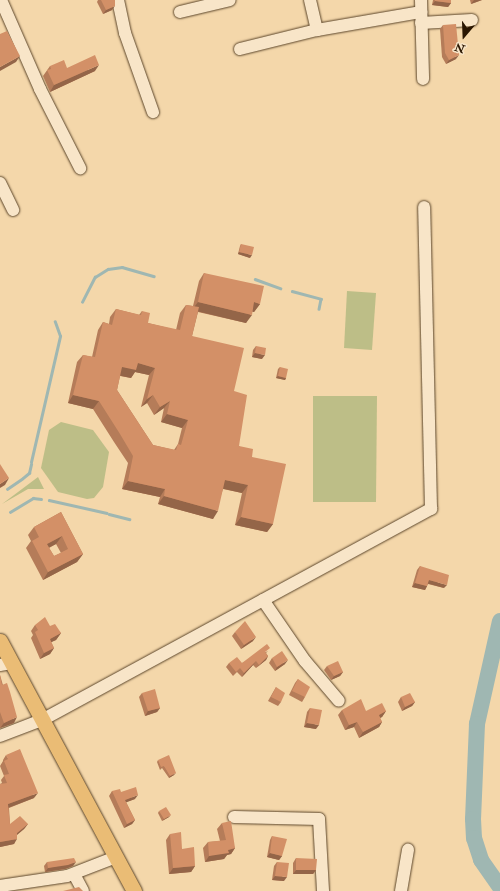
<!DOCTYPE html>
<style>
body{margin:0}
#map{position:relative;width:500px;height:891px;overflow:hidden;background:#f4d7aa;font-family:"IM FELL Double Pica",serif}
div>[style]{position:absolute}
.green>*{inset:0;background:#bdbe87}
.stream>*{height:2.5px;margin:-1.25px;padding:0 1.25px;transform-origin:1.25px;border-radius:1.25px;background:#9fb7b2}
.river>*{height:16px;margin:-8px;padding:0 8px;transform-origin:8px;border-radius:8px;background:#9fb7b2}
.roads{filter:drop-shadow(0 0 1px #5c462b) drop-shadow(0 0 1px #5c462b)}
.minor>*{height:12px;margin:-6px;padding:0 6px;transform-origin:6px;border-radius:6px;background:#f8e5c8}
.major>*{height:15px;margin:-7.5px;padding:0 7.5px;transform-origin:7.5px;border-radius:7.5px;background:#eabc75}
.wall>*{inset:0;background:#b57c59}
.shaded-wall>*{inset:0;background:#946548}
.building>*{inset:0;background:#d39067}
span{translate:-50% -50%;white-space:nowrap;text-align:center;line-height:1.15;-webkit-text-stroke:4px #f8e5c8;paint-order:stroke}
.north{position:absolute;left:444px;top:16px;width:40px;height:40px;-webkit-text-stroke:3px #f8e5c8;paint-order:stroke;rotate:199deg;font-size:11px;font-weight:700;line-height:16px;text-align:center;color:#2a1601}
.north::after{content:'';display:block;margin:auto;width:14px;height:18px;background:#2a1601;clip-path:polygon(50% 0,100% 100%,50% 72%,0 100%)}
</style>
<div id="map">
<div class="green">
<i style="clip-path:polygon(347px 291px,376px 293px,372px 350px,344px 348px)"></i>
<i style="clip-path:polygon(313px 396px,377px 396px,376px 502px,313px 502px)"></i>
<i style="clip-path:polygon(61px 422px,93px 430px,109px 452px,103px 487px,94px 498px,87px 499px,58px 492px,41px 468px,49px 430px)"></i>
<i style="clip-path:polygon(38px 477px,44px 489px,28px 489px,2px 504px)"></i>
</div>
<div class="stream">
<i style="left:255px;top:279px;width:27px;rotate:20deg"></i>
<i style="left:292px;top:291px;width:30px;rotate:15deg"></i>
<i style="left:321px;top:299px;width:10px;rotate:101deg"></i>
<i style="left:82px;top:302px;width:28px;rotate:-63deg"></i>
<i style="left:95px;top:277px;width:15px;rotate:-32deg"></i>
<i style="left:108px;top:269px;width:14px;rotate:-8deg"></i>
<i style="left:122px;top:267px;width:33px;rotate:16deg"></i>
<i style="left:31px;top:462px;width:129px;rotate:-77deg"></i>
<i style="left:60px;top:336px;width:15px;rotate:-110deg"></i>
<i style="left:23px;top:478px;width:8px;rotate:-40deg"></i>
<i style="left:29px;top:473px;width:9px;rotate:-77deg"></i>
<i style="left:7px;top:489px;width:18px;rotate:-34deg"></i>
<i style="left:49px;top:500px;width:59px;rotate:12.6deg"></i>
<i style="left:10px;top:512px;width:27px;rotate:-31deg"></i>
<i style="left:33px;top:498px;width:8px;rotate:7deg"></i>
<i style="left:109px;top:514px;width:21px;rotate:14deg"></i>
</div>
<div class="river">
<i style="left:500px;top:621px;width:106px;rotate:102.6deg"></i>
<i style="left:477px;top:724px;width:95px;rotate:92.4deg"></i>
<i style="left:473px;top:819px;width:19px;rotate:87deg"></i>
<i style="left:474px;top:838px;width:23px;rotate:72deg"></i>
<i style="left:481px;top:860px;width:33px;rotate:55deg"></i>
</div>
<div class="roads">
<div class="minor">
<i style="left:1px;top:0;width:97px;rotate:66.3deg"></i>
<i style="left:40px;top:89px;width:89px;rotate:63.1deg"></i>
<i style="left:118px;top:0;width:34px;rotate:78deg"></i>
<i style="left:125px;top:33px;width:84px;rotate:70.5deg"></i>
<i style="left:310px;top:0;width:31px;rotate:77deg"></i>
<i style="left:421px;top:0;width:79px;rotate:88.5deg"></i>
<i style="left:180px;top:12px;width:51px;rotate:-13.5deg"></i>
<i style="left:421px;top:23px;width:51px;rotate:-3.4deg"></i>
<i style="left:240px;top:49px;width:79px;rotate:-13.9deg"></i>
<i style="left:317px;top:30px;width:106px;rotate:-9.8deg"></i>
<i style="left:0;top:183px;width:30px;rotate:64deg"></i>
<i style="left:263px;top:600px;width:74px;rotate:55.5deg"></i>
<i style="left:305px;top:661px;width:52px;rotate:49.6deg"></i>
<i style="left:0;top:665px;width:11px;rotate:-10deg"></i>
<i style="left:0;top:736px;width:45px;rotate:-20.9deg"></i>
<i style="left:42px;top:720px;width:443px;rotate:-28.5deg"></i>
<i style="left:431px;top:509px;width:302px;rotate:-91.3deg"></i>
<i style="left:234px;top:817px;width:85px;rotate:1.3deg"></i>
<i style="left:319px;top:819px;width:72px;rotate:86.8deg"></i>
<i style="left:74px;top:874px;width:19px;rotate:62deg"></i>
<i style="left:0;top:886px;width:68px;rotate:-8.5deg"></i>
<i style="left:67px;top:876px;width:53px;rotate:-21.2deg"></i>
<i style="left:401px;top:891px;width:42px;rotate:-80.3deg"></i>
</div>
<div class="major">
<i style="left:0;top:641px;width:284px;rotate:61.8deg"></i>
</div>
</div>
<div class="wall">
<i style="clip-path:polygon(98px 0,115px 0,112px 10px,103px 14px,97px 2px)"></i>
<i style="clip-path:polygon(433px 0,451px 0,451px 3px,448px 7px,432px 5px)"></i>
<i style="clip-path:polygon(470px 0,482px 0,471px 4px)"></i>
<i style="clip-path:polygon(443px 25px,456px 59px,446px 64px,442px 57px,440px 29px)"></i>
<i style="clip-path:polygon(50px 66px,67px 68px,95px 71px,50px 92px,43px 76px)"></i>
<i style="clip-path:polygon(241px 244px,250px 258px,238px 254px,240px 246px)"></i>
<i style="clip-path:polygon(evenodd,204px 273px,260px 304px,254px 312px,252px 311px,246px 323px,198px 312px,192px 336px,234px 391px,239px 446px,252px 457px,273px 524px,267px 532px,235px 525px,242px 493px,223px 489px,213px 519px,158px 504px,160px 497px,122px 489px,128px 463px,114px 442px,93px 409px,68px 403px,77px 362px,83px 355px,92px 357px,98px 330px,103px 322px,109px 324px,110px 317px,116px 309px,139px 315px,142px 311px,148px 323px,176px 330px,180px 313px,186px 305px,193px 306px,199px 281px,204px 273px,135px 372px,149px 375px,141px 407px,147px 403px,154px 415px,164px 408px,161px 422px,182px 428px,178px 444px,174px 450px,153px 445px,117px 390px,120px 376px,131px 378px,135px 372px)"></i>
<i style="clip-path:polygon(256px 346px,262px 359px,252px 357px,253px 350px)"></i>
<i style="clip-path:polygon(280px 367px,286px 378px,285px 380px,276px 378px,278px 369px)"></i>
<i style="clip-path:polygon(evenodd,61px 512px,83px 554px,77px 562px,43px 580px,26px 548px,31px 541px,28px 535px,34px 527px,61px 512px,56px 544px,61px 553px,54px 556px,49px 548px,56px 544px)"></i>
<i style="clip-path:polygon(420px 566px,444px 588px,428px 584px,425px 590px,412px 587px,417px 570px)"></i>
<i style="clip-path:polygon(35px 625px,50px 626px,61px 633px,56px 640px,51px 642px,54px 648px,50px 654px,40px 659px,31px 638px,33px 635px,31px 631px)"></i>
<i style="clip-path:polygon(235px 632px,253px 641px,241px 649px,232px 636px)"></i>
<i style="clip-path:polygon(268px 651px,266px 653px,268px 656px,266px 660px,256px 668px,253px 665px,242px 677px,237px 672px,233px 676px,226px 667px,229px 663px,242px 663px)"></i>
<i style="clip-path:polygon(272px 658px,285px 664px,275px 671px,269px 663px)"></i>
<i style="clip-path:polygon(327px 666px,343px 672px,340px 676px,331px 680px,324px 670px)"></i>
<i style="clip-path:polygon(0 675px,14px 723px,0 728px)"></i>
<i style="clip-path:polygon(298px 679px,305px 697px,302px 702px,289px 695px,295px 683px)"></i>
<i style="clip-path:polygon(276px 687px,281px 702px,278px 706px,268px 701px)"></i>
<i style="clip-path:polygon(142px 693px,160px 708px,157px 712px,145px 716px,139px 697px)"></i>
<i style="clip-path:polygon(401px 697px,415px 702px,412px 706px,402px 711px,398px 702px)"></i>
<i style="clip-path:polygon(310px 708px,316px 729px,304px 727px,307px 712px)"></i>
<i style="clip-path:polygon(342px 710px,366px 711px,386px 711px,382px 717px,380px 718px,382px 722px,379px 727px,359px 738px,354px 727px,345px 730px,338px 715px)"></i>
<i style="clip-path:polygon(6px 755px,34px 798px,9px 808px,10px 824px,28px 824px,24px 829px,17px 835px,14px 844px,0 847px,0 784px,2px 783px,1px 780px,4px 776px,0 766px,3px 761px,3px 760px)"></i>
<i style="clip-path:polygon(158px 760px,174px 775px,169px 778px,162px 768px,160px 770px,157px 762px)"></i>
<i style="clip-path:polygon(112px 791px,121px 792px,135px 799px,126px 802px,135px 820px,132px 824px,124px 828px,109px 796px)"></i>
<i style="clip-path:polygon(159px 811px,169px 817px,162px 821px,158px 813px)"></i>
<i style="clip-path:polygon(222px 823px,235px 848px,231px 854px,227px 855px,224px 859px,205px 862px,203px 848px,208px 842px,220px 841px,217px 829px)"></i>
<i style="clip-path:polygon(170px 834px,182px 849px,195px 866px,191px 872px,169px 874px,166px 840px)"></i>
<i style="clip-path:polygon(272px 836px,282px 856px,279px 860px,267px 857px,270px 840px)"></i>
<i style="clip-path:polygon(296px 858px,316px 870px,313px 874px,293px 874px,293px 863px)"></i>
<i style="clip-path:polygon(47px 862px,73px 866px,65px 869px,45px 872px,44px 866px)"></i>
<i style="clip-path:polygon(277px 862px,284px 881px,272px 880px,274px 866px)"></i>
</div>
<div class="shaded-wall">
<i style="clip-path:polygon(474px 0,482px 0,471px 4px)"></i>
<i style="clip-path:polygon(435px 1px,451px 3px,448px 7px,432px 5px)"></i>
<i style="clip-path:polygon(115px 6px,112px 10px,103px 14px,106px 10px)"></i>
<i style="clip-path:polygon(459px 55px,456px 59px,446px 64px,449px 60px)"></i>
<i style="clip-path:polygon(20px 56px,16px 62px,0 71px,0 67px)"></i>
<i style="clip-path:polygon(99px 65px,95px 71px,50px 92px,54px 85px)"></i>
<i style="clip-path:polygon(239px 252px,252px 255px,250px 258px,238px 254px)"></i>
<i style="clip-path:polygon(198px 302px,252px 315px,246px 323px,192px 310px)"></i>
<i style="clip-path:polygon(254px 302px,260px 304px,254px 312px,249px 311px)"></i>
<i style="clip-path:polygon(255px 353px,265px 355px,262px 359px,252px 357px)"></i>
<i style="clip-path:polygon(138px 363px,155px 368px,149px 375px,135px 372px,131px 378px,117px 375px,122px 367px)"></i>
<i style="clip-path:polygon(278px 376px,286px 378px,285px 380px,276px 378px)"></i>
<i style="clip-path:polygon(73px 395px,99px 401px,93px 409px,68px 403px)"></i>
<i style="clip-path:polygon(153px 395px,147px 403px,141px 407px,147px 399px)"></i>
<i style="clip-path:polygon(170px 401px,164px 408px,154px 415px,160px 407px)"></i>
<i style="clip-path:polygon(167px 414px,188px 420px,182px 428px,161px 422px)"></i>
<i style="clip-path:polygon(9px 478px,5px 485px,0 488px,0 484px)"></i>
<i style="clip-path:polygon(225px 480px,248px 485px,242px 493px,220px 488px)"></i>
<i style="clip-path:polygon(128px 481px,165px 489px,160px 497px,122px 489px)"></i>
<i style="clip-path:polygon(164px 496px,218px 511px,213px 519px,158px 504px)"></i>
<i style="clip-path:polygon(241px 517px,273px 524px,267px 532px,235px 525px)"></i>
<i style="clip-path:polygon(62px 536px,56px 544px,42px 551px,47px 544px)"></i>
<i style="clip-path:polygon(83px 554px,77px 562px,43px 580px,48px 572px)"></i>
<i style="clip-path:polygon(429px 580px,447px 585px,444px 588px,426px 583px)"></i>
<i style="clip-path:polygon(415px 583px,427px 586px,425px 590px,412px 587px)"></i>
<i style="clip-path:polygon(61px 633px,56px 640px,45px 645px,50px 639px)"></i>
<i style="clip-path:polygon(256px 637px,253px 641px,241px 649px,244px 645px)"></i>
<i style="clip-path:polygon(54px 648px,50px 654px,40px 659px,44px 653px)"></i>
<i style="clip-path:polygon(268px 656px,266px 660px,256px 668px)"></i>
<i style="clip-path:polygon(288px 660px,285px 664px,275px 671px,277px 667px)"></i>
<i style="clip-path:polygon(256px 661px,253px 665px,242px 677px,244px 673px)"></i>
<i style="clip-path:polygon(343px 672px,340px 676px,331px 680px,334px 676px)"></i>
<i style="clip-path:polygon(415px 702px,412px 706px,402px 711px,405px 707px)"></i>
<i style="clip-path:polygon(160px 708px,157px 712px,145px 716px,148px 711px)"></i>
<i style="clip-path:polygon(386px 711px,382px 717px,375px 720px,379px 715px)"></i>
<i style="clip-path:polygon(17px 717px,14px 723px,0 728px,4px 723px)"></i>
<i style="clip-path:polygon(357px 722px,354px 727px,345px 730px,349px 725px)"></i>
<i style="clip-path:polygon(382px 722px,379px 727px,359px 738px,363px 732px)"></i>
<i style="clip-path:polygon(307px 723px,319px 725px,316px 729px,304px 727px)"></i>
<i style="clip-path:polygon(176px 773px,174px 775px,169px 778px,170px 776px)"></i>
<i style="clip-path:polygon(38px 793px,34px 798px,5px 809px,8px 804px)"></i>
<i style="clip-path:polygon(138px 795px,135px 799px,122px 804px,125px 800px)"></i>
<i style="clip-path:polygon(171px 815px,169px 817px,162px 821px,164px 819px)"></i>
<i style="clip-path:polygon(135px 820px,132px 824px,124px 828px,127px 824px)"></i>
<i style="clip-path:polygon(28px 824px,24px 829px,13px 838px,17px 833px)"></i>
<i style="clip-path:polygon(17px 839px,14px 844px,0 847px,0 842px)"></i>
<i style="clip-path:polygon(235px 848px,231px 854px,227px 855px,224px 859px,205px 862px,209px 856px)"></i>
<i style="clip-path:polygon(270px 853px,282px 856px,279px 860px,267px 857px)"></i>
<i style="clip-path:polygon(76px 862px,73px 866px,65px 869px,45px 872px,48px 868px)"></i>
<i style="clip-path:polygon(195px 866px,191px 872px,169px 874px,173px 868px)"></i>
<i style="clip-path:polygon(296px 870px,316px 870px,313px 874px,293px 874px)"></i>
<i style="clip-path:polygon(275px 876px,287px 877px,284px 881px,272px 880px)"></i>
</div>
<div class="building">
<i style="clip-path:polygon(101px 0,115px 0,115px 6px,106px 10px)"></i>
<i style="clip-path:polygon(435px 0,451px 0,451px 3px,435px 1px)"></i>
<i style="clip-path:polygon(456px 24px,459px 55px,449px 60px,445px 53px,443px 25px)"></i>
<i style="clip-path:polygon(7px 31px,20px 56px,0 67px,0 34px)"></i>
<i style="clip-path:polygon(95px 55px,99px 65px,54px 85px,47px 70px,51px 69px,50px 66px,64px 60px,67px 68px)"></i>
<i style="clip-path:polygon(241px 244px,254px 247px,252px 255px,239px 252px)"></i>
<i style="clip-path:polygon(204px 273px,264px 286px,260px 304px,254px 302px,252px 315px,198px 302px)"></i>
<i style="clip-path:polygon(evenodd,186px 305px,199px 307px,192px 336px,244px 348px,234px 391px,247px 395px,239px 446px,253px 449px,252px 457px,286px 464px,273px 524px,241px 517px,248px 485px,225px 480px,218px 511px,164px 496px,165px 489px,128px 481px,133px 456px,120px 434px,99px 401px,73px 395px,83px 355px,95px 357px,103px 322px,112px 325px,116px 309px,141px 315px,142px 311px,150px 313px,148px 323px,180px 330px,186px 305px,138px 363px,155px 368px,147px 399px,153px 395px,160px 407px,170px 401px,167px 414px,188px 420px,181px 445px,178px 444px,176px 450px,153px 445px,117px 390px,122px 367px,136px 370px,138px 363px)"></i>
<i style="clip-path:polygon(256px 346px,266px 348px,265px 355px,255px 353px)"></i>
<i style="clip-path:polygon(280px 367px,288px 369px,286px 378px,278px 376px)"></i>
<i style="clip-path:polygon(0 464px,9px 478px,0 484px)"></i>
<i style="clip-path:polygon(evenodd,61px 512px,83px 554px,48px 572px,32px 541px,39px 537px,34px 527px,61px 512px,62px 536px,68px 549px,54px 556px,47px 544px,62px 536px)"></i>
<i style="clip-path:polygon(420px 566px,449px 575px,447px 585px,429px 580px,427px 586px,415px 583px)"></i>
<i style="clip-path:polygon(45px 617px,50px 626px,55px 624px,61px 633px,50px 639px,54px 648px,44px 653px,35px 632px,38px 630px,35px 625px)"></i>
<i style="clip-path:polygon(245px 621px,256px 637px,244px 645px,235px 632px)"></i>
<i style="clip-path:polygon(267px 644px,270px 648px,265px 652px,268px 656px,259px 665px,256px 661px,244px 673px,240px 668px,236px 672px,229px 663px,237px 657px,242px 663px)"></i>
<i style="clip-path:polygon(282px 651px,288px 660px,277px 667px,272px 658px)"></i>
<i style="clip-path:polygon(338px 661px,343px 672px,334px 676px,327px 666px)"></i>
<i style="clip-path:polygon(0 675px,2px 685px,7px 683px,10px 692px,17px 717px,4px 723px,0 712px)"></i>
<i style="clip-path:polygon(298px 679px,310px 687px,305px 697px,292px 691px)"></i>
<i style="clip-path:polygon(276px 687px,285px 693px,281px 702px,271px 697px)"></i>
<i style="clip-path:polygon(155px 689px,160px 708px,148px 711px,142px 693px)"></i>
<i style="clip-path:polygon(410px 693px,415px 702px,405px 707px,401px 697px)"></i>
<i style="clip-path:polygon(361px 699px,366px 711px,382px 703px,386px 711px,379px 715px,382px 722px,363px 732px,357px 722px,349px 725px,342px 710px)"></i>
<i style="clip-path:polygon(310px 708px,322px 710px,319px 725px,307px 723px)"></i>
<i style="clip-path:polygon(20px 749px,38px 793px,8px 804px,10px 824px,20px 816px,28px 824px,17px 833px,17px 839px,0 842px,0 784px,7px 783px,4px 775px,9px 774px,4px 761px,8px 759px,6px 755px)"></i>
<i style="clip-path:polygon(169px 755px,176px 773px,170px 776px,164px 766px,161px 767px,158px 760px)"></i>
<i style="clip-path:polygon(136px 787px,138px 795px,125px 800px,135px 820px,127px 824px,112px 791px,120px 789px,121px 792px)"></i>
<i style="clip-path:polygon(166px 807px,171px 815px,164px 819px,159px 811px)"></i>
<i style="clip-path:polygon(231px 821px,235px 848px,228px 850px,229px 853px,209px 856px,208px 842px,226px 840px,222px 823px)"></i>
<i style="clip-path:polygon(181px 832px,182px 849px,194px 847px,195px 866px,173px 868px,170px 834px)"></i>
<i style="clip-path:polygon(272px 836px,287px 839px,282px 856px,270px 853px)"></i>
<i style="clip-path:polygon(74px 858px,76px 862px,68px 865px,48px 868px,47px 862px)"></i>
<i style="clip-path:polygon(296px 858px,317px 859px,316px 870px,296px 870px)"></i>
<i style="clip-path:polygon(277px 862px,289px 863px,287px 877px,275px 876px)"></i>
<i style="clip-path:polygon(79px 887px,83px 891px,63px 891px)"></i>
</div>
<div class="north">N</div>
</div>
